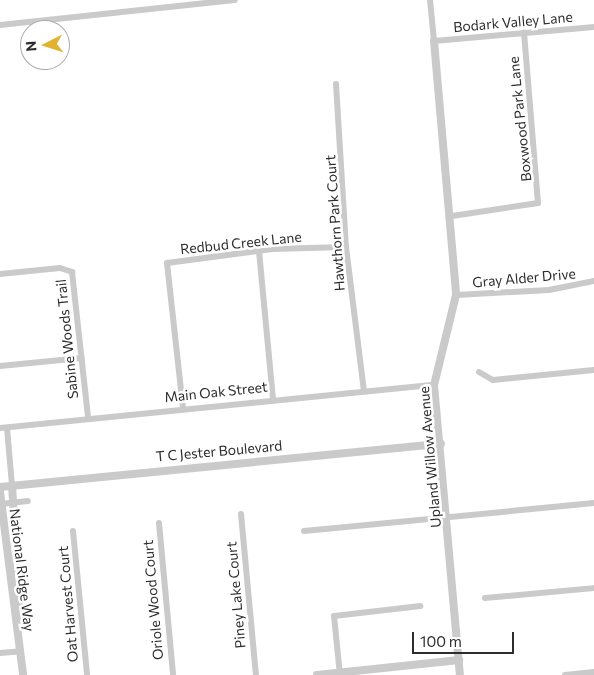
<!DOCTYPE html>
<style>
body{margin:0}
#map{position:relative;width:594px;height:675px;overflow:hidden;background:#fff;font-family:Commissioner,sans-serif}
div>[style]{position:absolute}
.minor>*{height:6px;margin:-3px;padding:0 3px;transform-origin:3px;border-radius:3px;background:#cacaca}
.tertiary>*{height:8px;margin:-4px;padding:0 4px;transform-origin:4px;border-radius:4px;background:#cacaca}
span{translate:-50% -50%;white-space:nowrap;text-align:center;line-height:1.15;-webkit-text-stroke:5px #fff;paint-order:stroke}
.street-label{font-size:14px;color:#2d2d2d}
.north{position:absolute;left:20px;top:20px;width:50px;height:50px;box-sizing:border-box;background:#fff;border:1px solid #ababab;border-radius:50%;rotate:265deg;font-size:14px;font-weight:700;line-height:20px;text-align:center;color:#2d2d2d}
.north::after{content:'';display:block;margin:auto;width:18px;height:22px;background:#e2b331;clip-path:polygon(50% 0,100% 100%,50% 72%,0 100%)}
.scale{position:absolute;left:412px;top:632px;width:102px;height:22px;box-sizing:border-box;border:2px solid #2d2d2d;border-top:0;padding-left:6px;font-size:15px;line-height:18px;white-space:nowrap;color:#2d2d2d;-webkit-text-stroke:4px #fff;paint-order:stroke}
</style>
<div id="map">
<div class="minor">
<i style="left:430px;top:0;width:41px;rotate:84.4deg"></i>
<i style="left:434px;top:41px;width:161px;rotate:-5deg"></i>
<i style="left:0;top:25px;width:236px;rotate:-6.1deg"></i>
<i style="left:336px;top:84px;width:163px;rotate:86.5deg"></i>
<i style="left:346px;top:247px;width:145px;rotate:82.9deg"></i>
<i style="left:452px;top:216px;width:87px;rotate:-8.6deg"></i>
<i style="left:538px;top:203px;width:171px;rotate:-94.7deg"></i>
<i style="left:259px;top:251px;width:149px;rotate:84.6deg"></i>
<i style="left:0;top:274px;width:60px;rotate:-5.7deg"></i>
<i style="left:60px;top:268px;width:13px;rotate:18deg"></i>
<i style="left:72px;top:272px;width:146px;rotate:83.7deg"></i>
<i style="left:456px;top:295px;width:93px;rotate:-3.1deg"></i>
<i style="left:549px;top:290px;width:46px;rotate:-11.3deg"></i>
<i style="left:0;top:366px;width:82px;rotate:-5.6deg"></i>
<i style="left:479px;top:372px;width:16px;rotate:30deg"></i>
<i style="left:493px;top:380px;width:101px;rotate:-5.7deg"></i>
<i style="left:183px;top:408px;width:146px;rotate:-96.3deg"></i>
<i style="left:167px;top:263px;width:106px;rotate:-7.6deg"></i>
<i style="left:272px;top:249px;width:74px;rotate:-1.5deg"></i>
<i style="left:0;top:428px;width:436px;rotate:-5.7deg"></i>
<i style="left:7px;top:428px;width:57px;rotate:85deg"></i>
<i style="left:0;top:504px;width:28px;rotate:-6deg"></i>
<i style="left:241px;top:514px;width:162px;rotate:84.7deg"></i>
<i style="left:159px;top:523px;width:153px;rotate:84.7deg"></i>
<i style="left:73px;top:531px;width:145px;rotate:84.4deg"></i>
<i style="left:304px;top:531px;width:291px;rotate:-5.5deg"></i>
<i style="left:485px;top:598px;width:109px;rotate:-5.2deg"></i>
<i style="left:0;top:653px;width:21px;rotate:-5deg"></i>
<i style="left:340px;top:675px;width:59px;rotate:-95.8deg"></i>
<i style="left:334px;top:616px;width:87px;rotate:-6.6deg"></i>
<i style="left:565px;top:675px;width:29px;rotate:-6deg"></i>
</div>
<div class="tertiary">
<i style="left:434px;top:41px;width:255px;rotate:85deg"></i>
<i style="left:456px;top:295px;width:93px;rotate:103.7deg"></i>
<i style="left:434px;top:385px;width:291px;rotate:84.9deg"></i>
<i style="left:12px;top:485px;width:131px;rotate:86.5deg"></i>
<i style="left:0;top:487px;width:443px;rotate:-5.6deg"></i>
<i style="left:0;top:492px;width:184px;rotate:82.8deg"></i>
<i style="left:317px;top:675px;width:143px;rotate:-6deg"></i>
</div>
<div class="street-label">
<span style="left:513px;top:22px;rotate:-5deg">Bodark Valley Lane</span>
<span style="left:520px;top:119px;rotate:-96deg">Boxwood Park Lane</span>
<span style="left:335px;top:223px;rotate:-94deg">Hawthorn Park Court</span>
<span style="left:241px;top:243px;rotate:-6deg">Redbud Creek Lane</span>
<span style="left:524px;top:278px;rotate:-5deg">Gray Alder Drive</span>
<span style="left:67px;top:339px;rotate:-96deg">Sabine Woods Trail</span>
<span style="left:216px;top:392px;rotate:-6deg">Main Oak Street</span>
<span style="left:219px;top:451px;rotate:-5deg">T C Jester Boulevard</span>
<span style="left:430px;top:457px;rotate:-95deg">Upland Willow Avenue</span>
<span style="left:22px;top:570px;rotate:83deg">National Ridge Way</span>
<span style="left:236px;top:595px;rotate:-95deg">Piney Lake Court</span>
<span style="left:153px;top:600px;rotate:-95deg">Oriole Wood Court</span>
<span style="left:68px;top:604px;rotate:-95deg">Oat Harvest Court</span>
</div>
<div class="north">N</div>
<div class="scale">100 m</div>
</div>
